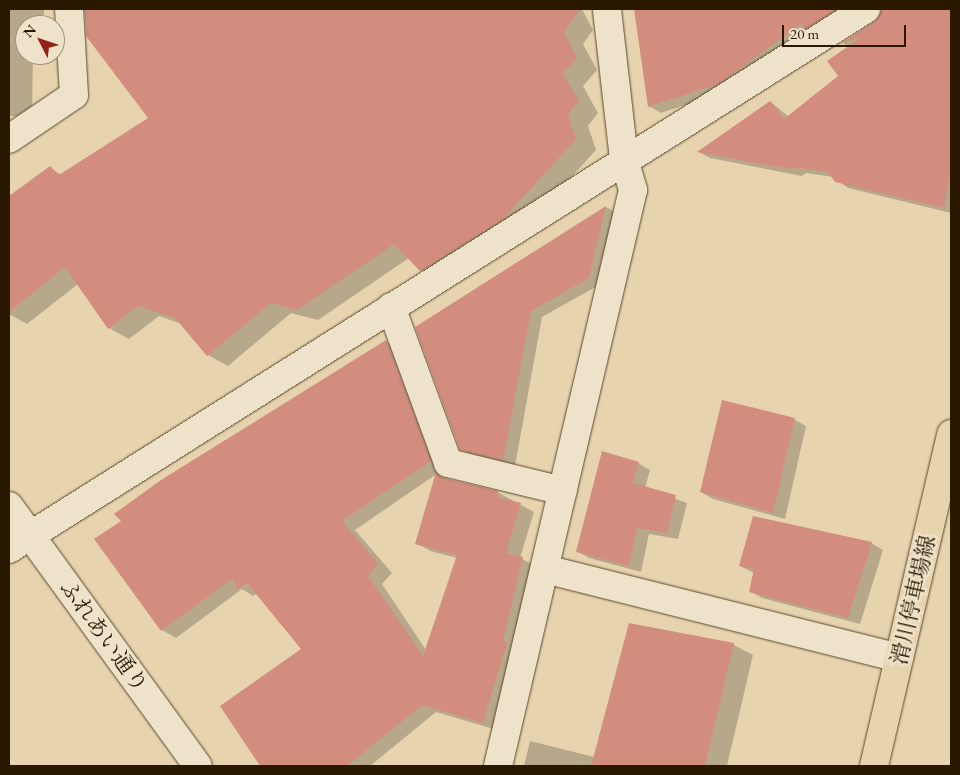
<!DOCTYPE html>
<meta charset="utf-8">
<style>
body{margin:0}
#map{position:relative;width:960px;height:775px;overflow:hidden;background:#e7d3ae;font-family:"EB Garamond","Noto Serif JP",serif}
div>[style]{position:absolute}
.shadow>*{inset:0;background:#0003}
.building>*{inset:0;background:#d28d7f}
.roads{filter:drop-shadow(0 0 1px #59472c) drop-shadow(0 0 1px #59472c)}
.minor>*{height:28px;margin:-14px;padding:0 14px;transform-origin:14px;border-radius:14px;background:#efe2ca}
.major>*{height:28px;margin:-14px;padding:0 14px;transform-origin:14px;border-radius:14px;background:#e7d3ae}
span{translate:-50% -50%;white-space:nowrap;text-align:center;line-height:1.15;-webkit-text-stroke:5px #efe2ca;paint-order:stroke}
.street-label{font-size:22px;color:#2a1800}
.frame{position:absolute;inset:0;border:10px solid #2a1800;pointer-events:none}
.north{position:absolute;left:15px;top:15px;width:50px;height:50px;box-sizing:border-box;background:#efe2ca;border:1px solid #a09179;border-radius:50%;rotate:311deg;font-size:14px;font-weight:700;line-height:20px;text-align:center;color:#2a1800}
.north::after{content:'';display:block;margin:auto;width:18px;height:22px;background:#8f2418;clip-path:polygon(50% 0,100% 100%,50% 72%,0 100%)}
.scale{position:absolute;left:782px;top:25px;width:124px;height:22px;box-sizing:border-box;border:2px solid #2a1800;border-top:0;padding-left:6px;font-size:15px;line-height:18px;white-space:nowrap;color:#2a1800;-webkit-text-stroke:4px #efe2ca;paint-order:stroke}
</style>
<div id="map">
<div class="shadow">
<i style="clip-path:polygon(9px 9px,44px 9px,44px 25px,25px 25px,25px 55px,33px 55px,32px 116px,9px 116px)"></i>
<i style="clip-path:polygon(84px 9px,582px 9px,593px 30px,583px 44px,597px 70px,583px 86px,598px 113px,588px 126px,596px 150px,522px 231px,441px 282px,421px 270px,409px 258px,318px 320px,291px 313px,228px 366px,208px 355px,182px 324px,159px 316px,129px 339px,109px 328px,78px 284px,27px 324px,9px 314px,9px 197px,50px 168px,62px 175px,150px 118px,87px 35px)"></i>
<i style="clip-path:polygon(635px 9px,860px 9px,730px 90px,661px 113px,649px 106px)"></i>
<i style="clip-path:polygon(881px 9px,951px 9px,951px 213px,848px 188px,833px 177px,806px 173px,802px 176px,710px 158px,699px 152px,771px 102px,789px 117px,839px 76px,849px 47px,843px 43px,881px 17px)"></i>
<i style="clip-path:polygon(606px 207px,617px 213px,601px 284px,542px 317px,515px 466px,472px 456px,461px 449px,416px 327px)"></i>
<i style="clip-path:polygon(386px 341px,400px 349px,444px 469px,355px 530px,392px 573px,382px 584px,426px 650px,457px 558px,430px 551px,417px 543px,448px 480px,497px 492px,534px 512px,520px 558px,536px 566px,497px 730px,436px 712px,370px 766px,268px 766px,258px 760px,303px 649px,257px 593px,253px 596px,242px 589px,176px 638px,162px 630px,96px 539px)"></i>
<i style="clip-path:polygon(795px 420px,806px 426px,785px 519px,713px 499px,701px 492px)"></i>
<i style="clip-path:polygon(638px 463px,650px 470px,645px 488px,687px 503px,678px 539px,649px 534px,641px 572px,589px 558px,577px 551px)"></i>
<i style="clip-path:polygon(871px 543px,883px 550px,860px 624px,762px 598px,750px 591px,754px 573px,740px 566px)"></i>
<i style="clip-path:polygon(630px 624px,734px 645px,753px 655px,727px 766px,688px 766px,667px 762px,666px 766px,524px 766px,530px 741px,594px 757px)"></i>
</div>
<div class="building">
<i style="clip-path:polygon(85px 9px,581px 9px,564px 32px,577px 58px,563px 74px,579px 101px,568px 114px,576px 139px,502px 220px,420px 271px,394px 244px,297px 310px,271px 303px,207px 356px,175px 318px,138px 306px,108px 329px,65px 267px,9px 312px,9px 196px,50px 166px,59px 175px,148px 118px,86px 36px)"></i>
<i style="clip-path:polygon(634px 9px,837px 9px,805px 29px,801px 24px,718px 84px,648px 107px)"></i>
<i style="clip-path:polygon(882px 9px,951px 9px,951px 168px,944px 208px,835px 182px,828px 172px,793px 167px,790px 169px,697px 152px,770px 101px,784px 119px,838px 76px,827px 61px,863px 36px,840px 44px,875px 22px)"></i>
<i style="clip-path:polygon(606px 206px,589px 278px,531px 311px,503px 460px,460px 450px,415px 327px)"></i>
<i style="clip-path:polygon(386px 340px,431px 461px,342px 521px,378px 564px,368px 576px,423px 656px,457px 555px,415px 544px,436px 472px,444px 478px,498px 491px,497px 497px,521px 503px,506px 553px,523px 557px,503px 640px,507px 643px,483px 723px,422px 705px,347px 766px,260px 766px,220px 706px,301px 649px,247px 583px,238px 589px,232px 579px,161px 631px,94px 539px,121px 521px,114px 514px,161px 480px)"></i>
<i style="clip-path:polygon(722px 400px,795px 418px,773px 513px,700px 492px)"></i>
<i style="clip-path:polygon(602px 451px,639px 462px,633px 483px,676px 495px,667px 533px,637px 528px,629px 566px,576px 552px)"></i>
<i style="clip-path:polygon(753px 516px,872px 542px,848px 618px,749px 592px,754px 569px,739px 566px)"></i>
<i style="clip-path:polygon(629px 623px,734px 643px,705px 766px,591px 766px)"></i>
</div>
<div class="roads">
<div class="minor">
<i style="left:9px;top:139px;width:78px;rotate:-34.1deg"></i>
<i style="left:74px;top:95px;width:86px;rotate:-93.3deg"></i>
<i style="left:391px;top:307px;width:166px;rotate:69.9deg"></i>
<i style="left:448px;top:463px;width:118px;rotate:13.7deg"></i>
<i style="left:9px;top:506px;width:321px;rotate:54deg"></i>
<i style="left:9px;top:549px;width:1013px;rotate:-32.22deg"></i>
<i style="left:545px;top:569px;width:365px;rotate:14.1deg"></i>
<i style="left:498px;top:766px;width:592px;rotate:-76.81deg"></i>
<i style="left:633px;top:190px;width:32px;rotate:-106deg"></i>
<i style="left:624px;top:159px;width:151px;rotate:-96.5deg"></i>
</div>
<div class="major">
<i style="left:874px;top:766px;width:341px;rotate:-76.9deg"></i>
</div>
</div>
<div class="street-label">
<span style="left:913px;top:600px;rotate:-77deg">滑川停車場線</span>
<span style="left:104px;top:636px;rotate:54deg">ふれあい通り</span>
</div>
<div class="frame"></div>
<div class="north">N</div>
<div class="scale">20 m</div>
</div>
